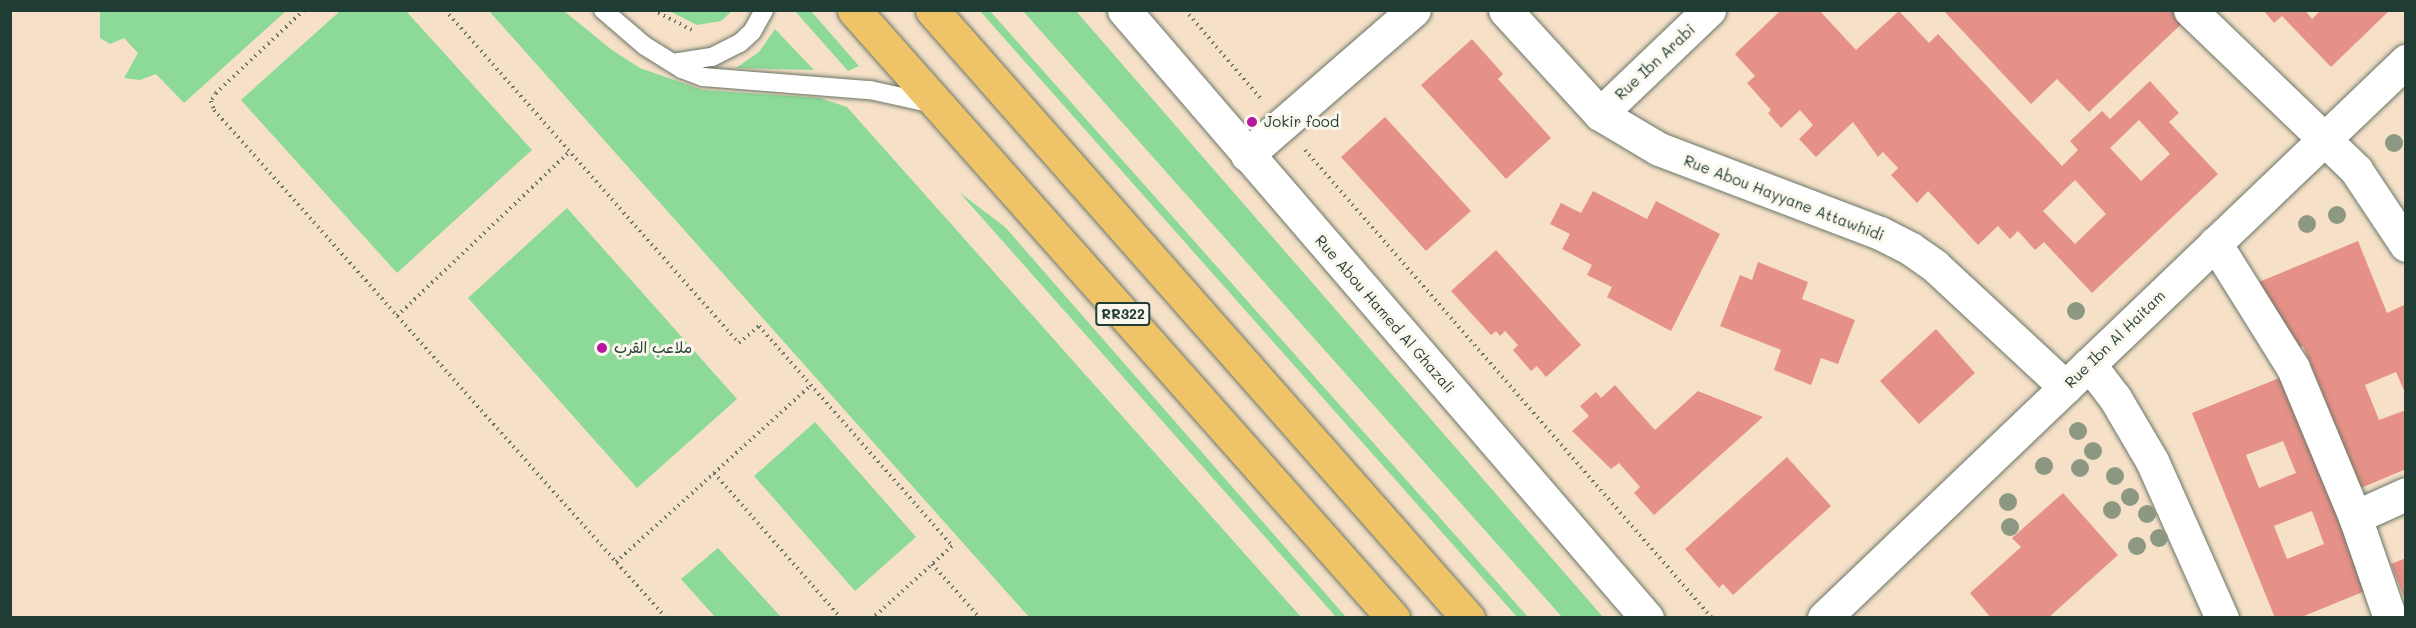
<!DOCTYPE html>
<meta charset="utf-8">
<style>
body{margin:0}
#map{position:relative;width:2416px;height:628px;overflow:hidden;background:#f6e1c8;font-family:Mali,"Playpen Sans Arabic",sans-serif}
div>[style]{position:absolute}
.green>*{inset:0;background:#8dda98}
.building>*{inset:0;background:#e69187}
.path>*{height:4px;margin-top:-2px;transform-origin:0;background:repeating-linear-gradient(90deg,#6a7668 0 1.5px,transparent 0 6px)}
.roads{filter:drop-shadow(0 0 2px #6a7668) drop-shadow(0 0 2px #6a7668)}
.lane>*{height:18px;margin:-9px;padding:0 9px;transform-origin:9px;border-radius:9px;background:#fff}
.street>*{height:33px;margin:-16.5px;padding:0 16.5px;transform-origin:16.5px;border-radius:16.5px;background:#fff}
.primary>*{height:33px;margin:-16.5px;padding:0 16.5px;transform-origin:16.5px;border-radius:16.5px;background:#efc469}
.trees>*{width:18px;height:18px;margin:-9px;border-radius:50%;background:#8c9882}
.dots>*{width:16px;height:16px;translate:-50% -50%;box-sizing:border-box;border:3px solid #fbf7ec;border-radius:50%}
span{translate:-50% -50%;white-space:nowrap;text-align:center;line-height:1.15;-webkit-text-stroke:6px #fbf7ec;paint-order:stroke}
.shield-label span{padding:2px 4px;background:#fbf7ec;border:2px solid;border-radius:4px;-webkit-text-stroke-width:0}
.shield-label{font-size:14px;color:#1f3d34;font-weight:700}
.street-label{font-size:15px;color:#1f3d34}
.poi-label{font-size:15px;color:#1f3d34}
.left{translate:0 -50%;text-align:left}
.frame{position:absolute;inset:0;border:12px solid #1f3d34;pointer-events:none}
</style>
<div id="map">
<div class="green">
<i style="clip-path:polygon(100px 11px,100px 10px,286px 11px,184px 103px,156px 74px,140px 80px,124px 78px,138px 53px,124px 38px,110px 44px,100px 38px)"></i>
<i style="clip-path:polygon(340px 11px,406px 11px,532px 150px,397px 273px,241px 100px)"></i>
<i style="clip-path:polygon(489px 11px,564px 11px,612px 50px,640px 68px,703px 90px,820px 98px,847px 107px,1301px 617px,1029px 617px)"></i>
<i style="clip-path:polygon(669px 11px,732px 11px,721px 21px,697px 25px)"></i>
<i style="clip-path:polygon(795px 11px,811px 11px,859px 66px,848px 71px)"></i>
<i style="clip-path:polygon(980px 11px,990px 11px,1528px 617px,1517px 617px)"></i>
<i style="clip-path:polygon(1023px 11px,1076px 11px,1603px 617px,1562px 617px)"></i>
<i style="clip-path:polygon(775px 29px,814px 70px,736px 68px,759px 52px)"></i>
<i style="clip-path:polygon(959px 192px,1005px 227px,1346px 617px,1336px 617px)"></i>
<i style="clip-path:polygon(567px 208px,737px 399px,637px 488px,468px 298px)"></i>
<i style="clip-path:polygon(815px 422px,916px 537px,855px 591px,754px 476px)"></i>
<i style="clip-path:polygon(718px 548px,781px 617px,715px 617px,681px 579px)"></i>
</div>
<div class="building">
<i style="clip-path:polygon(evenodd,1781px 10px,1819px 10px,1856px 50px,1899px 11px,1929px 43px,1938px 34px,2062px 166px,2078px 150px,2070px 141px,2102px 111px,2110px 119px,2150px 81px,2179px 113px,2169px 122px,2218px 174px,2092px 293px,2044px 242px,2035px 250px,2018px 231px,2010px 239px,1998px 226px,1978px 245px,1928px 191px,1917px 203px,1891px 175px,1898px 168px,1883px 152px,1878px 157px,1853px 122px,1816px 157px,1799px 139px,1813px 125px,1800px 110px,1781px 128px,1768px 113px,1771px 110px,1747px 83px,1755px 76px,1735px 54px,1781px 10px,2139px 120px,2170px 154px,2141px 181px,2110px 148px,2139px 120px,1781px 10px,2075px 180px,2106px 214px,2075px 244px,2043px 211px,2075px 180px)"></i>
<i style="clip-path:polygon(1943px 10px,2196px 10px,2089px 112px,2057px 79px,2031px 104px)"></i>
<i style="clip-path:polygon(2263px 10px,2305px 10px,2312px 19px,2321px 10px,2390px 10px,2331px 67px,2282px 16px,2274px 23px)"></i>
<i style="clip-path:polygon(1472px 39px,1503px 74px,1498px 79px,1551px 138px,1506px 179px,1421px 85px)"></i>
<i style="clip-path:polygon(1385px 117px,1471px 211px,1426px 251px,1341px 157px)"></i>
<i style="clip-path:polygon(1593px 191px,1647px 219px,1656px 201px,1720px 234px,1671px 331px,1607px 297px,1612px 287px,1587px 275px,1592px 265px,1562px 249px,1570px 234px,1550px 224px,1561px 203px,1581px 213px)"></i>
<i style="clip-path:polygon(2358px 241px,2387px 313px,2404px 305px,2406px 309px,2406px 395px,2396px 372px,2365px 385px,2379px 420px,2406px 410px,2406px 469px,2361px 488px,2303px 346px,2288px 353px,2259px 282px)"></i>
<i style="clip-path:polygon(1496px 250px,1581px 345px,1546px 377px,1537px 366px,1531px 371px,1513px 350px,1518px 345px,1505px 331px,1500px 336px,1496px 331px,1491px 335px,1451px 291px)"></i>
<i style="clip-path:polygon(1758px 262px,1808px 282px,1802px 299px,1855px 320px,1838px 364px,1821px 358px,1811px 385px,1774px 370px,1781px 350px,1720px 326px,1740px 275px,1752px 280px)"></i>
<i style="clip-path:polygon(1936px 329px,1975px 373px,1919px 424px,1880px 381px)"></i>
<i style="clip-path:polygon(evenodd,2289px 374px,2375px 587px,2299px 618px,2275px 618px,2192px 413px,2289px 374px,2283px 441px,2296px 473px,2259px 488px,2246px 455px,2283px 441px,2289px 374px,2312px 511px,2324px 544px,2287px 559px,2274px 526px,2312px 511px)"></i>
<i style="clip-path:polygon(1615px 385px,1655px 430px,1698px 391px,1763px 417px,1654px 515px,1634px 493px,1640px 487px,1619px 463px,1611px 469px,1572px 431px,1589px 416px,1580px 406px,1596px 392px,1601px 398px)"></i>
<i style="clip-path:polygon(1787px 457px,1831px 506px,1733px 595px,1723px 584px,1719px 588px,1685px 549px)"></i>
<i style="clip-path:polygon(2063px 493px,2118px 555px,2048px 618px,1991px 618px,1970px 593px,2021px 547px,2012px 538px)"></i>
<i style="clip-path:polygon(2406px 558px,2406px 600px,2405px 600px,2391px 564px)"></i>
</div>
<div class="path">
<i style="left:304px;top:10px;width:121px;rotate:136.7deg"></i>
<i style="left:216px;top:93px;width:9px;rotate:122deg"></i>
<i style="left:211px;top:101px;width:9px;rotate:72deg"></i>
<i style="left:214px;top:110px;width:680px;rotate:48.34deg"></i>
<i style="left:445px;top:10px;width:444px;rotate:48.6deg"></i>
<i style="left:739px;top:343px;width:26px;rotate:-40deg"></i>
<i style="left:759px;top:326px;width:293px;rotate:48.7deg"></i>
<i style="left:952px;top:546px;width:107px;rotate:137.7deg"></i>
<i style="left:653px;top:10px;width:44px;rotate:27.1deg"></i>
<i style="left:1185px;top:10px;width:117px;rotate:49.5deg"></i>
<i style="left:1305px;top:150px;width:620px;rotate:48.99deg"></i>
<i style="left:397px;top:316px;width:239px;rotate:-43.6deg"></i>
<i style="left:714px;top:473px;width:193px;rotate:48.8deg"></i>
<i style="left:616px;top:562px;width:263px;rotate:-42.2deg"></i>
<i style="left:932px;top:564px;width:72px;rotate:48.4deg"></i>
</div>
<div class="roads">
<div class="lane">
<i style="left:603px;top:10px;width:55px;rotate:40.6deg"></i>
<i style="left:645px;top:46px;width:44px;rotate:31.9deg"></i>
<i style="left:682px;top:69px;width:22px;rotate:21deg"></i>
<i style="left:703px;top:77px;width:168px;rotate:4.5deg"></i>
<i style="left:870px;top:90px;width:65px;rotate:12.5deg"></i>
<i style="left:673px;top:63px;width:39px;rotate:-9deg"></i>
<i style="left:712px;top:57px;width:31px;rotate:-27deg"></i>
<i style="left:740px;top:43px;width:16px;rotate:-43deg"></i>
<i style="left:752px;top:32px;width:25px;rotate:-61deg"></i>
</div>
<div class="street">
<i style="left:1124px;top:10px;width:802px;rotate:49.3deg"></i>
<i style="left:1505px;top:10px;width:141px;rotate:47.6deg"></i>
<i style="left:1600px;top:114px;width:69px;rotate:30.7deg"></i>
<i style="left:1659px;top:149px;width:236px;rotate:20.8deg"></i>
<i style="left:1880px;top:233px;width:35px;rotate:27deg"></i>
<i style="left:1911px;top:249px;width:29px;rotate:35deg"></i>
<i style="left:1935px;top:266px;width:178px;rotate:42.9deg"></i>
<i style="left:2190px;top:10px;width:231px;rotate:43.9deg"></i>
<i style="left:2356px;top:170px;width:90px;rotate:56.3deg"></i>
<i style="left:1600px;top:114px;width:151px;rotate:-43.7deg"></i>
<i style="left:1247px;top:155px;width:221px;rotate:-41deg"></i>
<i style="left:2215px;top:243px;width:147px;rotate:58deg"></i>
<i style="left:2293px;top:368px;width:161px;rotate:67.4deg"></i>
<i style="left:2089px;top:364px;width:43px;rotate:52.6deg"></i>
<i style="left:2115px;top:398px;width:73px;rotate:59.6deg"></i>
<i style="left:2152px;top:461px;width:172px;rotate:66deg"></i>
<i style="left:1824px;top:618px;width:806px;rotate:-43.74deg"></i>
<i style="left:2390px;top:618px;width:107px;rotate:-109.1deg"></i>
<i style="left:2355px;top:517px;width:56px;rotate:-24.3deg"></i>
</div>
<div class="primary">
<i style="left:854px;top:10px;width:813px;rotate:48.44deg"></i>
<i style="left:932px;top:10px;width:811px;rotate:48.6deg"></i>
</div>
</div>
<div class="trees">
<i style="left:2394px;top:143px"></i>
<i style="left:2337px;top:215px"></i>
<i style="left:2307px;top:224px"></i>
<i style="left:2076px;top:311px"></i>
<i style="left:2078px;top:431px"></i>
<i style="left:2093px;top:451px"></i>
<i style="left:2044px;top:466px"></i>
<i style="left:2080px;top:468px"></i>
<i style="left:2115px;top:476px"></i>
<i style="left:2130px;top:497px"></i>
<i style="left:2008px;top:502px"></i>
<i style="left:2112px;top:510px"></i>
<i style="left:2147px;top:514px"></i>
<i style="left:2010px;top:527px"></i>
<i style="left:2159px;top:538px"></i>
<i style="left:2137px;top:546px"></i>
</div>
<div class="dots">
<i style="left:1252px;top:122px;background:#b5179e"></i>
<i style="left:602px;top:348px;background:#b5179e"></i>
</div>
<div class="shield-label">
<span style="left:1123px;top:314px">RR322</span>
</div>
<div class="street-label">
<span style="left:1655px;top:62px;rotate:-43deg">Rue Ibn Arabi</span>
<span style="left:1784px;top:198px;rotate:21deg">Rue Abou Hayyane Attawhidi</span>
<span style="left:1385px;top:314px;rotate:49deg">Rue Abou Hamed Al Ghazali</span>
<span style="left:2115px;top:339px;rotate:-44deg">Rue Ibn Al Haitam</span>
</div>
<div class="poi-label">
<span class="left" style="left:1264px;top:122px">Jokir food</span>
<span class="left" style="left:614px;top:348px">ملاعب القرب</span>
</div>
<div class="frame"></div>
</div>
